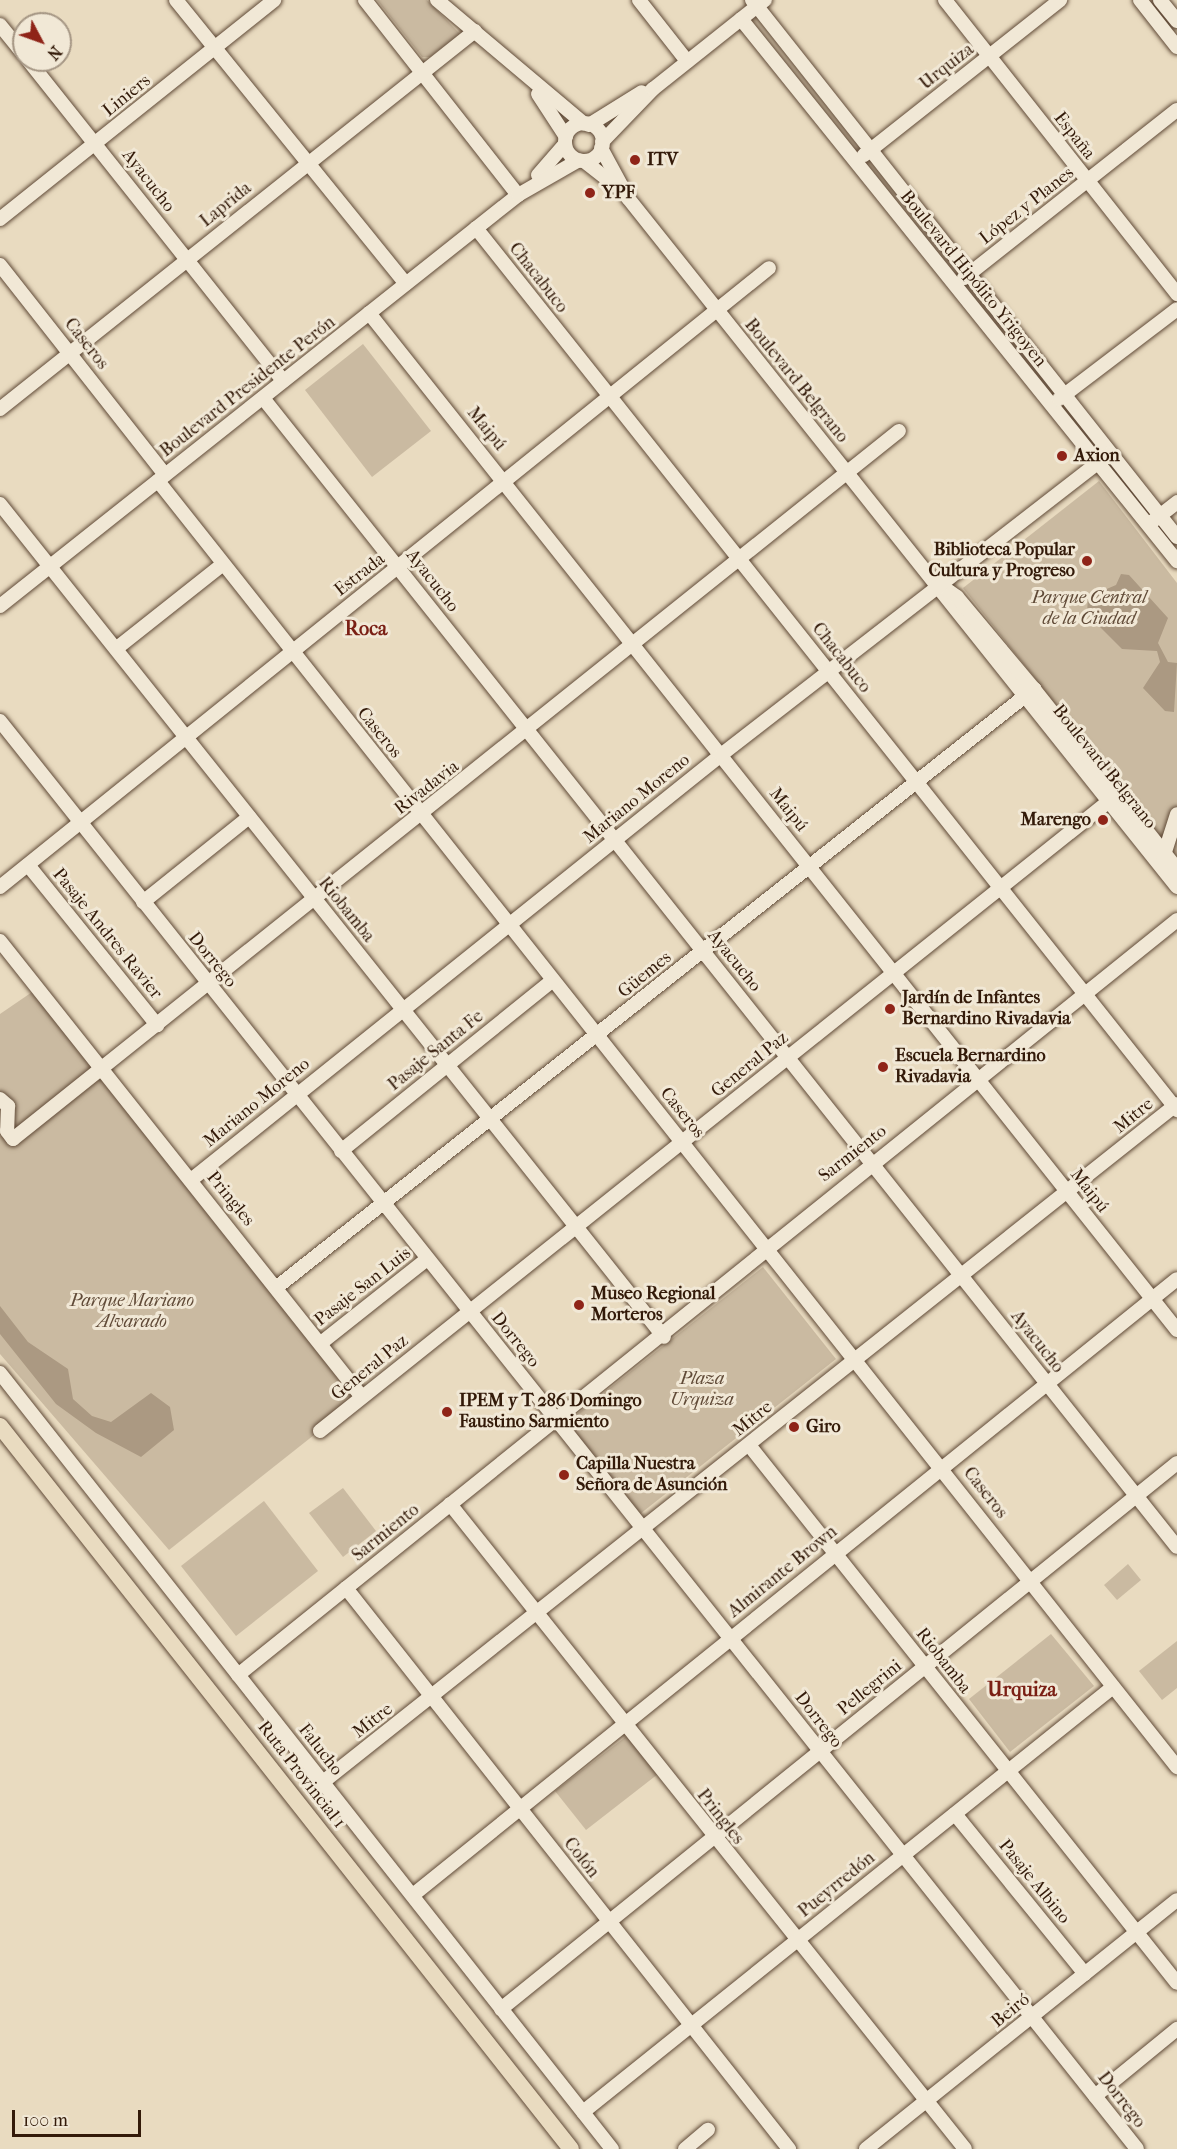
<!DOCTYPE html>
<meta charset="utf-8">
<style>
body{margin:0}
#map{position:relative;width:1177px;height:2149px;overflow:hidden;background:#e9dbc0;font-family:"IM FELL French Canon",serif}
div>[style]{position:absolute}
.green>*{inset:0;background:#cabaa1}
.water>*{inset:0;background:#ab9982}
.roads{filter:drop-shadow(0 0 2px #604a37) drop-shadow(0 0 2px #604a37)}
.minor>*{height:14px;margin:-7px;padding:0 7px;transform-origin:7px;border-radius:7px;background:#f1e8d6}
.minor>.ring{margin:-7px;padding:0;box-sizing:content-box;background:none;border:14px solid #f1e8d6;border-radius:50%}
.major>*{height:16px;margin:-8px;padding:0 8px;transform-origin:8px;border-radius:8px;background:#e9dbc0}
.dots>*{width:16px;height:16px;translate:-50% -50%;box-sizing:border-box;border:3px solid #f1e8d6;border-radius:50%}
span{translate:-50% -50%;white-space:nowrap;text-align:center;line-height:1.15;-webkit-text-stroke:6px #f1e8d6;paint-order:stroke}
.street-label{font-size:18px;color:#331a09}
.poi-label{font-size:18px;color:#331a09;font-weight:700}
.left{translate:0 -50%;text-align:left}
.right{translate:-100% -50%;text-align:right}
.park-label{font-size:18px;color:#604a37;font-style:italic}
.neighbourhood-label{font-size:20px;color:#7a1f14;font-weight:700}
.north{position:absolute;left:12px;top:12px;width:60px;height:60px;box-sizing:border-box;background:#f1e8d6;border:2px solid #a59684;border-radius:50%;rotate:131deg;font-size:16px;font-weight:700;line-height:24px;text-align:center;color:#331a09}
.north::after{content:'';display:block;margin:auto;width:21px;height:27px;background:#8f2418;clip-path:polygon(50% 0,100% 100%,50% 72%,0 100%)}
.scale{position:absolute;left:12px;top:2110px;width:129px;height:27px;box-sizing:border-box;border:3px solid #331a09;border-top:0;padding-left:8px;font-size:18px;line-height:21px;white-space:nowrap;color:#331a09;-webkit-text-stroke:4px #f1e8d6;paint-order:stroke}
</style>
<div id="map">
<div class="green">
<i style="clip-path:polygon(377px 0,427px 0,460px 34px,430px 57px,422px 57px)"></i>
<i style="clip-path:polygon(363px 344px,431px 431px,372px 477px,305px 390px)"></i>
<i style="clip-path:polygon(1099px 481px,1177px 583px,1177px 857px,963px 588px)"></i>
<i style="clip-path:polygon(38px 988px,362px 1397px,169px 1550px,0 1354px,0 1014px)"></i>
<i style="clip-path:polygon(763px 1267px,836px 1359px,640px 1514px,567px 1422px)"></i>
<i style="clip-path:polygon(343px 1488px,376px 1531px,343px 1557px,309px 1513px)"></i>
<i style="clip-path:polygon(264px 1501px,318px 1571px,236px 1636px,181px 1566px)"></i>
<i style="clip-path:polygon(1128px 1564px,1141px 1580px,1117px 1600px,1104px 1585px)"></i>
<i style="clip-path:polygon(1051px 1634px,1094px 1686px,1010px 1752px,969px 1699px)"></i>
<i style="clip-path:polygon(1177px 1641px,1177px 1688px,1162px 1700px,1139px 1671px)"></i>
<i style="clip-path:polygon(628px 1735px,658px 1774px,586px 1830px,555px 1791px)"></i>
</div>
<div class="water">
<i style="clip-path:polygon(1121px 574px,1129px 575px,1168px 618px,1158px 643px,1168px 662px,1177px 663px,1174px 712px,1165px 711px,1143px 688px,1160px 662px,1157px 651px,1122px 649px,1087px 614px,1088px 597px,1116px 585px)"></i>
<i style="clip-path:polygon(0 1306px,28px 1342px,68px 1369px,73px 1399px,92px 1416px,111px 1422px,151px 1393px,170px 1407px,174px 1430px,141px 1457px,96px 1433px,56px 1404px,0 1334px)"></i>
</div>
<div class="roads">
<div class="minor">
<i style="left:176px;top:0;width:365px;rotate:51deg"></i>
<i style="left:365px;top:0;width:248px;rotate:51.9deg"></i>
<i style="left:437px;top:0;width:192px;rotate:40.1deg"></i>
<i style="left:639px;top:0;width:78px;rotate:51.8deg"></i>
<i style="left:752px;top:0;width:685px;rotate:51.64deg"></i>
<i style="left:945px;top:0;width:375px;rotate:51.7deg"></i>
<i style="left:1140px;top:0;width:60px;rotate:51.8deg"></i>
<i style="left:1160px;top:0;width:27px;rotate:51deg"></i>
<i style="left:741px;top:19px;width:696px;rotate:51.19deg"></i>
<i style="left:0;top:25px;width:38px;rotate:51deg"></i>
<i style="left:28px;top:60px;width:410px;rotate:51.5deg"></i>
<i style="left:538px;top:94px;width:51px;rotate:56.9deg"></i>
<i class="ring" style="left:565px;top:123px;width:24px;height:24px"></i>
<i style="left:589px;top:125px;width:62px;rotate:-31.9deg"></i>
<i style="left:602px;top:142px;width:74px;rotate:-46.1deg"></i>
<i style="left:653px;top:89px;width:143px;rotate:-38.5deg"></i>
<i style="left:601px;top:148px;width:57px;rotate:61.6deg"></i>
<i style="left:628px;top:198px;width:881px;rotate:51.45deg"></i>
<i style="left:864px;top:155px;width:250px;rotate:-38.3deg"></i>
<i style="left:584px;top:161px;width:41px;rotate:38deg"></i>
<i style="left:538px;top:175px;width:41px;rotate:-48.9deg"></i>
<i style="left:0;top:219px;width:351px;rotate:-38.6deg"></i>
<i style="left:476px;top:228px;width:1127px;rotate:51.52deg"></i>
<i style="left:0;top:265px;width:267px;rotate:51.8deg"></i>
<i style="left:964px;top:278px;width:271px;rotate:-38.3deg"></i>
<i style="left:369px;top:313px;width:1299px;rotate:51.53deg"></i>
<i style="left:263px;top:398px;width:1468px;rotate:51.5deg"></i>
<i style="left:1059px;top:399px;width:148px;rotate:-37.3deg"></i>
<i style="left:0;top:409px;width:607px;rotate:-38.51deg"></i>
<i style="left:158px;top:481px;width:1641px;rotate:51.61deg"></i>
<i style="left:0;top:504px;width:1065px;rotate:51.44deg"></i>
<i style="left:1153px;top:521px;width:31px;rotate:-38deg"></i>
<i style="left:940px;top:585px;width:21px;rotate:35deg"></i>
<i style="left:957px;top:597px;width:120px;rotate:50.1deg"></i>
<i style="left:1034px;top:689px;width:230px;rotate:51.5deg"></i>
<i style="left:0;top:606px;width:661px;rotate:-38.43deg"></i>
<i style="left:518px;top:195px;width:70px;rotate:-29.8deg"></i>
<i style="left:117px;top:648px;width:135px;rotate:-38.4deg"></i>
<i style="left:0;top:721px;width:1825px;rotate:51.47deg"></i>
<i style="left:1163px;top:858px;width:46px;rotate:-72.3deg"></i>
<i style="left:28px;top:865px;width:206px;rotate:51.1deg"></i>
<i style="left:0;top:887px;width:987px;rotate:-38.83deg"></i>
<i style="left:143px;top:902px;width:136px;rotate:-38.7deg"></i>
<i style="left:0;top:941px;width:582px;rotate:51.56deg"></i>
<i style="left:0;top:1099px;width:11px;rotate:41deg"></i>
<i style="left:8px;top:1106px;width:25px;rotate:92deg"></i>
<i style="left:7px;top:1131px;width:10px;rotate:53deg"></i>
<i style="left:13px;top:1139px;width:1134px;rotate:-38.63deg"></i>
<i style="left:341px;top:1151px;width:272px;rotate:-38.9deg"></i>
<i style="left:191px;top:1180px;width:679px;rotate:-38.73deg"></i>
<i style="left:721px;top:755px;width:492px;rotate:-37.8deg"></i>
<i style="left:277px;top:1287px;width:965px;rotate:-38.31deg"></i>
<i style="left:321px;top:1343px;width:135px;rotate:-38.4deg"></i>
<i style="left:0;top:1373px;width:988px;rotate:51.74deg"></i>
<i style="left:320px;top:1431px;width:1021px;rotate:-38.6deg"></i>
<i style="left:749px;top:1445px;width:687px;rotate:51.5deg"></i>
<i style="left:450px;top:1504px;width:825px;rotate:51.39deg"></i>
<i style="left:346px;top:1588px;width:715px;rotate:51.7deg"></i>
<i style="left:238px;top:1675px;width:1205px;rotate:-38.8deg"></i>
<i style="left:323px;top:1782px;width:1090px;rotate:-38.45deg"></i>
<i style="left:955px;top:1814px;width:206px;rotate:50.9deg"></i>
<i style="left:413px;top:1895px;width:981px;rotate:-38.88deg"></i>
<i style="left:501px;top:2009px;width:869px;rotate:-38.93deg"></i>
<i style="left:1095px;top:2096px;width:106px;rotate:-39.3deg"></i>
<i style="left:583px;top:2112px;width:679px;rotate:-38.73deg"></i>
<i style="left:685px;top:2149px;width:30px;rotate:-40deg"></i>
<i style="left:866px;top:2149px;width:398px;rotate:-38.7deg"></i>
</div>
<div class="major">
<i style="left:0;top:1426px;width:921px;rotate:51.7deg"></i>
</div>
</div>
<div class="dots">
<i style="left:635px;top:160px;background:#8f2418"></i>
<i style="left:590px;top:193px;background:#8f2418"></i>
<i style="left:1062px;top:456px;background:#8f2418"></i>
<i style="left:1087px;top:561px;background:#8f2418"></i>
<i style="left:1103px;top:820px;background:#8f2418"></i>
<i style="left:890px;top:1009px;background:#8f2418"></i>
<i style="left:883px;top:1067px;background:#8f2418"></i>
<i style="left:579px;top:1305px;background:#8f2418"></i>
<i style="left:447px;top:1412px;background:#8f2418"></i>
<i style="left:794px;top:1427px;background:#8f2418"></i>
<i style="left:564px;top:1475px;background:#8f2418"></i>
</div>
<div class="street-label">
<span style="left:947px;top:67px;rotate:-38deg">Urquiza</span>
<span style="left:127px;top:96px;rotate:-39deg">Liniers</span>
<span style="left:1074px;top:136px;rotate:52deg">España</span>
<span style="left:148px;top:181px;rotate:52deg">Ayacucho</span>
<span style="left:226px;top:205px;rotate:-39deg">Laprida</span>
<span style="left:1027px;top:206px;rotate:-38deg">López y Planes</span>
<span style="left:538px;top:278px;rotate:52deg">Chacabuco</span>
<span style="left:973px;top:279px;rotate:51deg">Boulevard Hipólito Yrigoyen</span>
<span style="left:86px;top:344px;rotate:52deg">Caseros</span>
<span style="left:796px;top:381px;rotate:51deg">Boulevard Belgrano</span>
<span style="left:248px;top:387px;rotate:-38deg">Boulevard Presidente Perón</span>
<span style="left:486px;top:429px;rotate:51deg">Maipú</span>
<span style="left:360px;top:575px;rotate:-38deg">Estrada</span>
<span style="left:432px;top:581px;rotate:52deg">Ayacucho</span>
<span style="left:841px;top:658px;rotate:52deg">Chacabuco</span>
<span style="left:379px;top:733px;rotate:51deg">Caseros</span>
<span style="left:1104px;top:767px;rotate:51deg">Boulevard Belgrano</span>
<span style="left:427px;top:788px;rotate:-38deg">Rivadavia</span>
<span style="left:637px;top:799px;rotate:-39deg">Mariano Moreno</span>
<span style="left:788px;top:810px;rotate:52deg">Maipú</span>
<span style="left:346px;top:910px;rotate:51deg">Riobamba</span>
<span style="left:107px;top:934px;rotate:51deg">Pasaje Andres Ravier</span>
<span style="left:212px;top:960px;rotate:51deg">Dorrego</span>
<span style="left:734px;top:961px;rotate:51deg">Ayacucho</span>
<span style="left:645px;top:975px;rotate:-39deg">Güemes</span>
<span style="left:436px;top:1051px;rotate:-39deg">Pasaje Santa Fe</span>
<span style="left:750px;top:1065px;rotate:-39deg">General Paz</span>
<span style="left:257px;top:1103px;rotate:-39deg">Mariano Moreno</span>
<span style="left:682px;top:1113px;rotate:51deg">Caseros</span>
<span style="left:1134px;top:1116px;rotate:-39deg">Mitre</span>
<span style="left:853px;top:1154px;rotate:-38deg">Sarmiento</span>
<span style="left:1089px;top:1191px;rotate:52deg">Maipú</span>
<span style="left:230px;top:1199px;rotate:51deg">Pringles</span>
<span style="left:363px;top:1287px;rotate:-38deg">Pasaje San Luis</span>
<span style="left:515px;top:1340px;rotate:51deg">Dorrego</span>
<span style="left:1037px;top:1342px;rotate:52deg">Ayacucho</span>
<span style="left:370px;top:1368px;rotate:-39deg">General Paz</span>
<span style="left:753px;top:1419px;rotate:-39deg">Mitre</span>
<span style="left:985px;top:1493px;rotate:52deg">Caseros</span>
<span style="left:386px;top:1533px;rotate:-39deg">Sarmiento</span>
<span style="left:783px;top:1572px;rotate:-39deg">Almirante Brown</span>
<span style="left:943px;top:1661px;rotate:52deg">Riobamba</span>
<span style="left:870px;top:1688px;rotate:-39deg">Pellegrini</span>
<span style="left:818px;top:1720px;rotate:52deg">Dorrego</span>
<span style="left:373px;top:1721px;rotate:-38deg">Mitre</span>
<span style="left:320px;top:1750px;rotate:52deg">Falucho</span>
<span style="left:301px;top:1775px;rotate:52deg">Ruta Provincial 1</span>
<span style="left:720px;top:1817px;rotate:52deg">Pringles</span>
<span style="left:581px;top:1858px;rotate:52deg">Colón</span>
<span style="left:1034px;top:1882px;rotate:51deg">Pasaje Albino</span>
<span style="left:837px;top:1885px;rotate:-39deg">Pueyrredón</span>
<span style="left:1011px;top:2011px;rotate:-39deg">Beiró</span>
<span style="left:1121px;top:2100px;rotate:52deg">Dorrego</span>
</div>
<div class="poi-label">
<span class="left" style="left:647px;top:160px">ITV</span>
<span class="left" style="left:602px;top:193px">YPF</span>
<span class="left" style="left:1074px;top:456px">Axion</span>
<span class="right" style="left:1075px;top:561px">Biblioteca Popular<br>Cultura y Progreso</span>
<span class="right" style="left:1091px;top:820px">Marengo</span>
<span class="left" style="left:902px;top:1009px">Jardín de Infantes<br>Bernardino Rivadavia</span>
<span class="left" style="left:895px;top:1067px">Escuela Bernardino<br>Rivadavia</span>
<span class="left" style="left:591px;top:1305px">Museo Regional<br>Morteros</span>
<span class="left" style="left:459px;top:1412px">IPEM y T 286 Domingo<br>Faustino Sarmiento</span>
<span class="left" style="left:806px;top:1427px">Giro</span>
<span class="left" style="left:576px;top:1475px">Capilla Nuestra<br>Señora de Asunción</span>
</div>
<div class="park-label">
<span style="left:1089px;top:609px">Parque Central<br>de la Ciudad</span>
<span style="left:132px;top:1312px">Parque Mariano<br>Alvarado</span>
<span style="left:702px;top:1390px">Plaza<br>Urquiza</span>
</div>
<div class="neighbourhood-label">
<span style="left:366px;top:628px">Roca</span>
<span style="left:1022px;top:1689px">Urquiza</span>
</div>
<div class="north">N</div>
<div class="scale">100 m</div>
</div>
